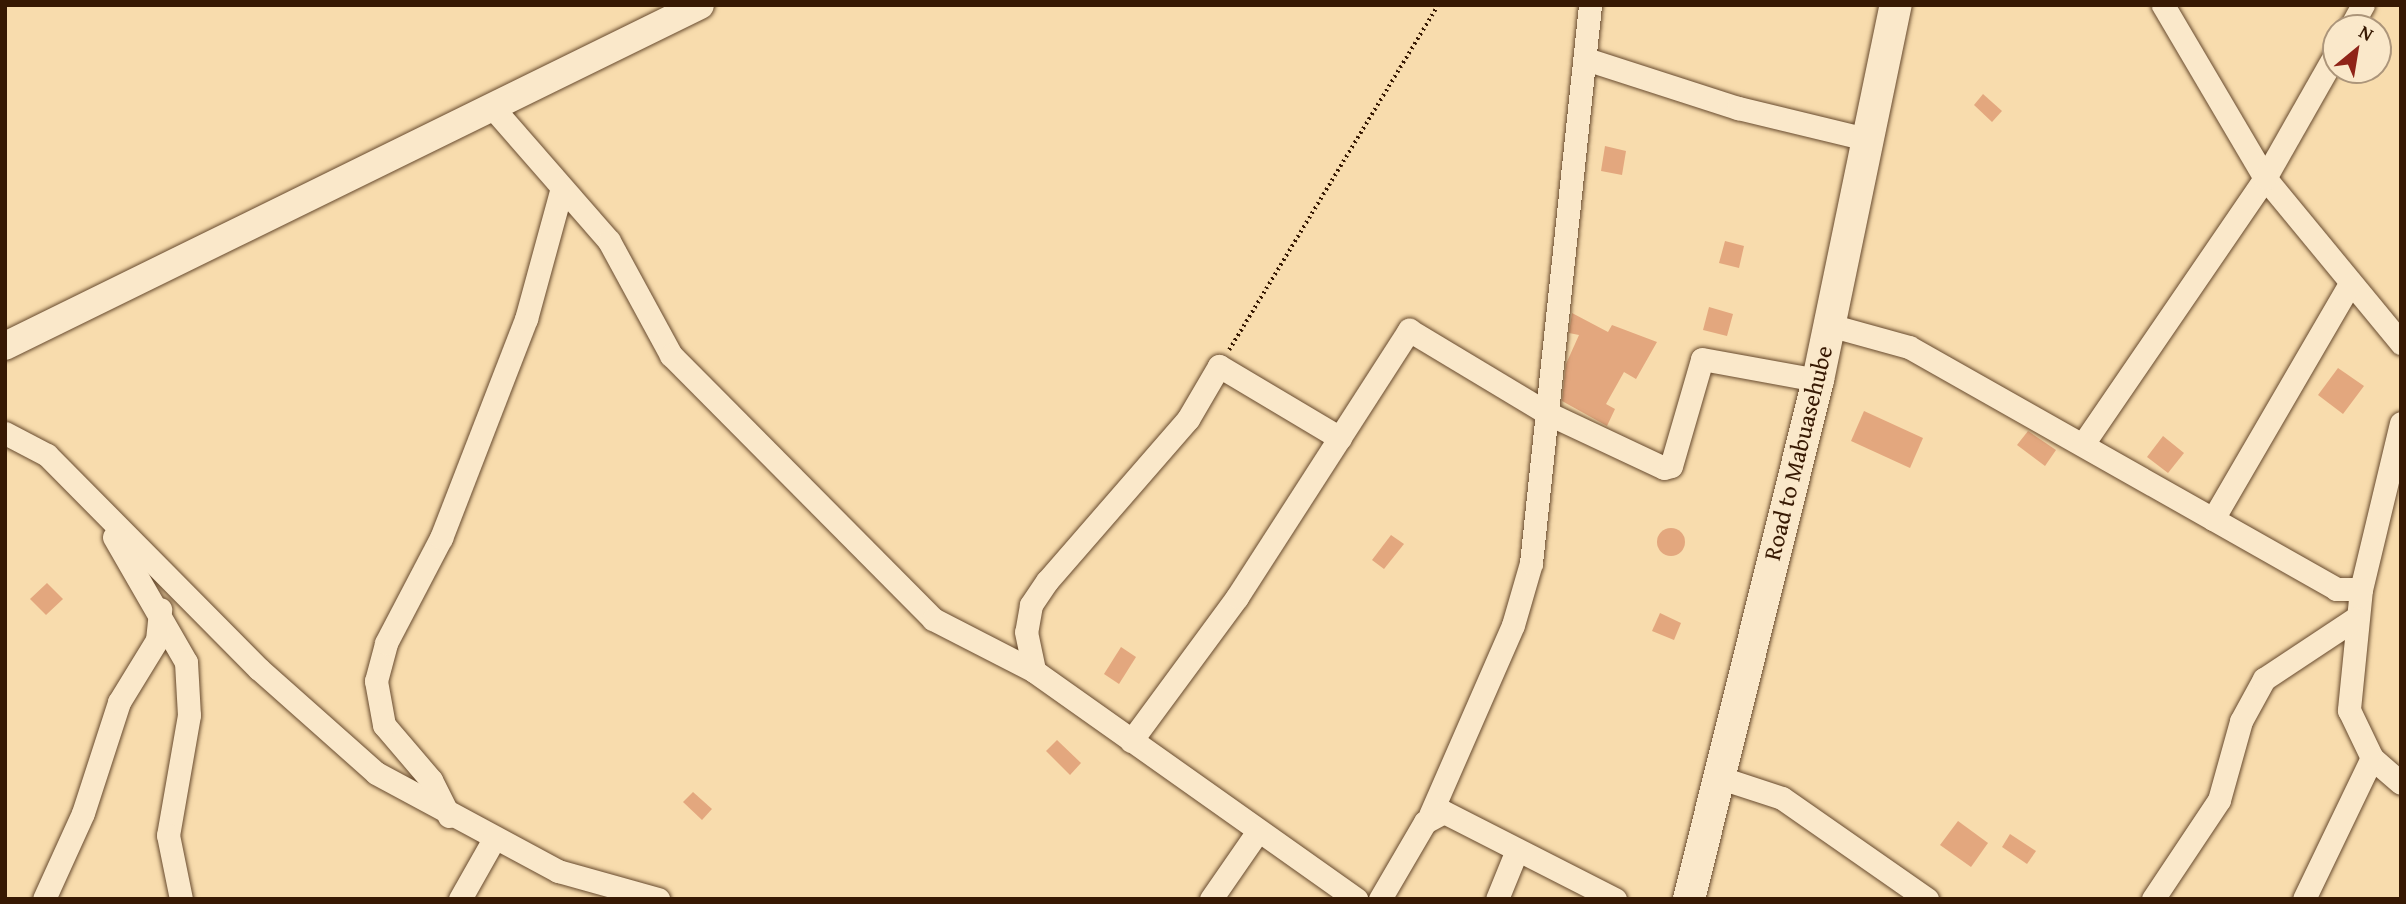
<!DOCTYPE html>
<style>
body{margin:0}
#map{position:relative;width:2406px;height:904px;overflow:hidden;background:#f8dcad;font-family:"Gentium Book Plus",serif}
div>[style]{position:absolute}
.building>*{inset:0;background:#e3a77e}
.round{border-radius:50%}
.path>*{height:3.5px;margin-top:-1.75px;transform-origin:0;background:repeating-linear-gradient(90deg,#371903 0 2px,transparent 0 5.5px)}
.roads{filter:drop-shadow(0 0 2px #674a2e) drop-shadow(0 0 2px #674a2e)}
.minor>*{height:23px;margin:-11.5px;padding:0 11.5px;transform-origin:11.5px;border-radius:11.5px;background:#fae8ca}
.tertiary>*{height:28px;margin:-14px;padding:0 14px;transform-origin:14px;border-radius:14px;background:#fae8ca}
.secondary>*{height:32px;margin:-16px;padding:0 16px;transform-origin:16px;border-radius:16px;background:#fae8ca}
span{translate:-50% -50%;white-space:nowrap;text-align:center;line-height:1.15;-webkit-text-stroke:7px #fae8ca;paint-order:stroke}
.street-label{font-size:24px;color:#371903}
.frame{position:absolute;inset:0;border:7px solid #371903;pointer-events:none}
.north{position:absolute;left:2322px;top:14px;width:70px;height:70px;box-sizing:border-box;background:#fae8ca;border:2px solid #ac957a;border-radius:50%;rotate:30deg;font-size:19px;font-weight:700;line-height:28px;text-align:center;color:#371903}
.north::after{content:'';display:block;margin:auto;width:24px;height:32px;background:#8f2418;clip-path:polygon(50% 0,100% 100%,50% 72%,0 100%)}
</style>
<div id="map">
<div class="building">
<i style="clip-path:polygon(1983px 94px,2002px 111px,1992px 122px,1974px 105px)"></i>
<i style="clip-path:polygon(1605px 146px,1626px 151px,1622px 175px,1601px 171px)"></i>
<i style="clip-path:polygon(1725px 241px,1744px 246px,1739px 268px,1719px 263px)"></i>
<i style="clip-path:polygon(1709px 307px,1733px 314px,1727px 336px,1703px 330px)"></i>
<i style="clip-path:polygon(1572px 313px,1608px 332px,1612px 325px,1657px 342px,1636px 379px,1624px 372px,1606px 404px,1615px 409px,1607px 426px,1562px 401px,1566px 364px,1579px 335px,1569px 333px)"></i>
<i style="clip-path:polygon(2338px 368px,2364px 386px,2343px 414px,2318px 395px)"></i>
<i style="clip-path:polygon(1864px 411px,1923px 438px,1910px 468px,1851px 441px)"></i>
<i style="clip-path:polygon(2028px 431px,2056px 450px,2045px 466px,2017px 445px)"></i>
<i style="clip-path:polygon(2163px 436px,2184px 453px,2168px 473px,2147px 457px)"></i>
<i class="round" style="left:1657px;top:528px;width:28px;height:28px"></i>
<i style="clip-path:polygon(1391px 535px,1404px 544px,1384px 569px,1372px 560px)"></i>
<i style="clip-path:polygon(47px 583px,63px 599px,46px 615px,30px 599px)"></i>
<i style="clip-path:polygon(1660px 613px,1681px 623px,1674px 640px,1652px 631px)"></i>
<i style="clip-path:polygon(1121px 647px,1136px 657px,1119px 684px,1104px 674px)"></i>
<i style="clip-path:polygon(1057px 740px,1081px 763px,1070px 775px,1046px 751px)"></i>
<i style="clip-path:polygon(693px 792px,712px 809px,702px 820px,683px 802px)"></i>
<i style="clip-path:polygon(1958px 821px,1988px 843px,1971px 867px,1940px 845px)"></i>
<i style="clip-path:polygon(2010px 834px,2036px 851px,2027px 864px,2002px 847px)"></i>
</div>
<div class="path">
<i style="left:1229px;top:350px;width:403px;rotate:-58.8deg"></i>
</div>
<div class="roads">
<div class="minor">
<i style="left:2163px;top:5px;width:201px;rotate:59.5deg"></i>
<i style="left:2265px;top:178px;width:214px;rotate:50.5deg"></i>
<i style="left:2350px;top:28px;width:26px;rotate:-61deg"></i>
<i style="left:1586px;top:59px;width:160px;rotate:17.9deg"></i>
<i style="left:1738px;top:108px;width:136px;rotate:13.6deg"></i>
<i style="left:493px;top:108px;width:176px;rotate:48.9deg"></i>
<i style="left:609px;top:241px;width:130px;rotate:61.5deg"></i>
<i style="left:671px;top:355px;width:372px;rotate:45.2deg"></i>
<i style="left:933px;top:619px;width:114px;rotate:27.2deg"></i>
<i style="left:1829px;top:325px;width:83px;rotate:15.4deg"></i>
<i style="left:1909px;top:347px;width:491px;rotate:29.5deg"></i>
<i style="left:2336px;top:589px;width:25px"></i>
<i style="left:2401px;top:423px;width:171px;rotate:103.5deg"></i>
<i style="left:2361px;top:589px;width:122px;rotate:95.7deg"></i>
<i style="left:2349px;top:710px;width:53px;rotate:64.4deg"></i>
<i style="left:2372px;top:758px;width:38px;rotate:41deg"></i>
<i style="left:5px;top:433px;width:47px;rotate:27.6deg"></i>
<i style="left:47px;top:455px;width:301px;rotate:45.3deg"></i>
<i style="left:259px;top:669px;width:157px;rotate:41.6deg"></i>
<i style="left:376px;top:773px;width:207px;rotate:28.3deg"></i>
<i style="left:558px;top:871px;width:104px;rotate:15.6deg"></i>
<i style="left:1340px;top:438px;width:141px;rotate:-149.2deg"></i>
<i style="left:1219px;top:366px;width:61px;rotate:120.3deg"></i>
<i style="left:1188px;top:419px;width:215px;rotate:131deg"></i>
<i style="left:1047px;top:581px;width:29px;rotate:124deg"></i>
<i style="left:1031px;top:605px;width:27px;rotate:100deg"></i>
<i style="left:1026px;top:632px;width:40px;rotate:78deg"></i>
<i style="left:1034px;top:671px;width:395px;rotate:35.3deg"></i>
<i style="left:2083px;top:444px;width:322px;rotate:-55.6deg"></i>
<i style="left:2265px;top:178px;width:144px;rotate:-60.4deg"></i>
<i style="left:2213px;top:519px;width:271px;rotate:-59.8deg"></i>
<i style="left:114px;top:537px;width:144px;rotate:60.1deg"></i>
<i style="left:186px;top:662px;width:53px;rotate:86.8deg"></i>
<i style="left:189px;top:715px;width:122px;rotate:99.9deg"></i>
<i style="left:168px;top:835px;width:65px;rotate:78.5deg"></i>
<i style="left:1131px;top:741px;width:179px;rotate:-53.6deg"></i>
<i style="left:1237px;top:597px;width:318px;rotate:-57.2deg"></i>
<i style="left:1409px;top:330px;width:161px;rotate:31deg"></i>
<i style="left:1547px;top:413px;width:129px;rotate:25.2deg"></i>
<i style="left:1664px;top:468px;width:7px;rotate:-16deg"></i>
<i style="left:1671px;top:466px;width:111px;rotate:-73.8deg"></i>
<i style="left:1702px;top:359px;width:118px;rotate:10.3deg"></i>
<i style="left:1718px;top:777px;width:67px;rotate:18.2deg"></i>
<i style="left:1782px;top:798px;width:177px;rotate:34.9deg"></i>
<i style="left:1430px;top:815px;width:207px;rotate:-66.4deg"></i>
<i style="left:1513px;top:625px;width:65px;rotate:-73.8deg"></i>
<i style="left:1531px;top:563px;width:561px;rotate:-83.96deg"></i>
<i style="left:449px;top:816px;width:40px;rotate:-116.6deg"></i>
<i style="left:431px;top:780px;width:72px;rotate:-130.5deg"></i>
<i style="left:384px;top:725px;width:45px;rotate:-100.3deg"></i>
<i style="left:376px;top:681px;width:39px;rotate:-75deg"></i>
<i style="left:386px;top:643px;width:119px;rotate:-62.4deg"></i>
<i style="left:441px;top:538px;width:235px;rotate:-68.8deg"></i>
<i style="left:526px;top:319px;width:133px;rotate:-74.7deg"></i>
<i style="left:44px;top:899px;width:94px;rotate:-65.6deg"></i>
<i style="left:83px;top:813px;width:117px;rotate:-72deg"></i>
<i style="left:119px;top:702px;width:73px;rotate:-58.5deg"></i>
<i style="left:157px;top:640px;width:31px;rotate:-84deg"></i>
<i style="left:460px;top:899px;width:69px;rotate:-60.5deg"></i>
<i style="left:1211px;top:899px;width:79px;rotate:-55.3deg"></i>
<i style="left:1380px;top:899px;width:89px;rotate:-59.7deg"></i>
<i style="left:1425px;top:822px;width:21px;rotate:-28deg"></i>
<i style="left:1444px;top:812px;width:192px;rotate:27deg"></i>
<i style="left:1497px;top:899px;width:53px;rotate:-67.8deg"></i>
<i style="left:2153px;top:899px;width:119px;rotate:-56.3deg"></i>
<i style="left:2219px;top:800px;width:82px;rotate:-74.4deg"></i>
<i style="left:2241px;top:721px;width:48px;rotate:-61.3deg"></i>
<i style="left:2264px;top:679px;width:110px;rotate:-33.5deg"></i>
<i style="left:2304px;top:899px;width:157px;rotate:-64.3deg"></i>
</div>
<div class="tertiary">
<i style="left:5px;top:346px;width:774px;rotate:-26.13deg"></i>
</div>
<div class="secondary">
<i style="left:1689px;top:899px;width:535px;rotate:-76.04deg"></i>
<i style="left:1818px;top:380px;width:383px;rotate:-78.3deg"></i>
</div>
</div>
<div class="street-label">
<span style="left:1798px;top:453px;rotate:-76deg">Road to Mabuasehube</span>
</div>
<div class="frame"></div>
<div class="north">N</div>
</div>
